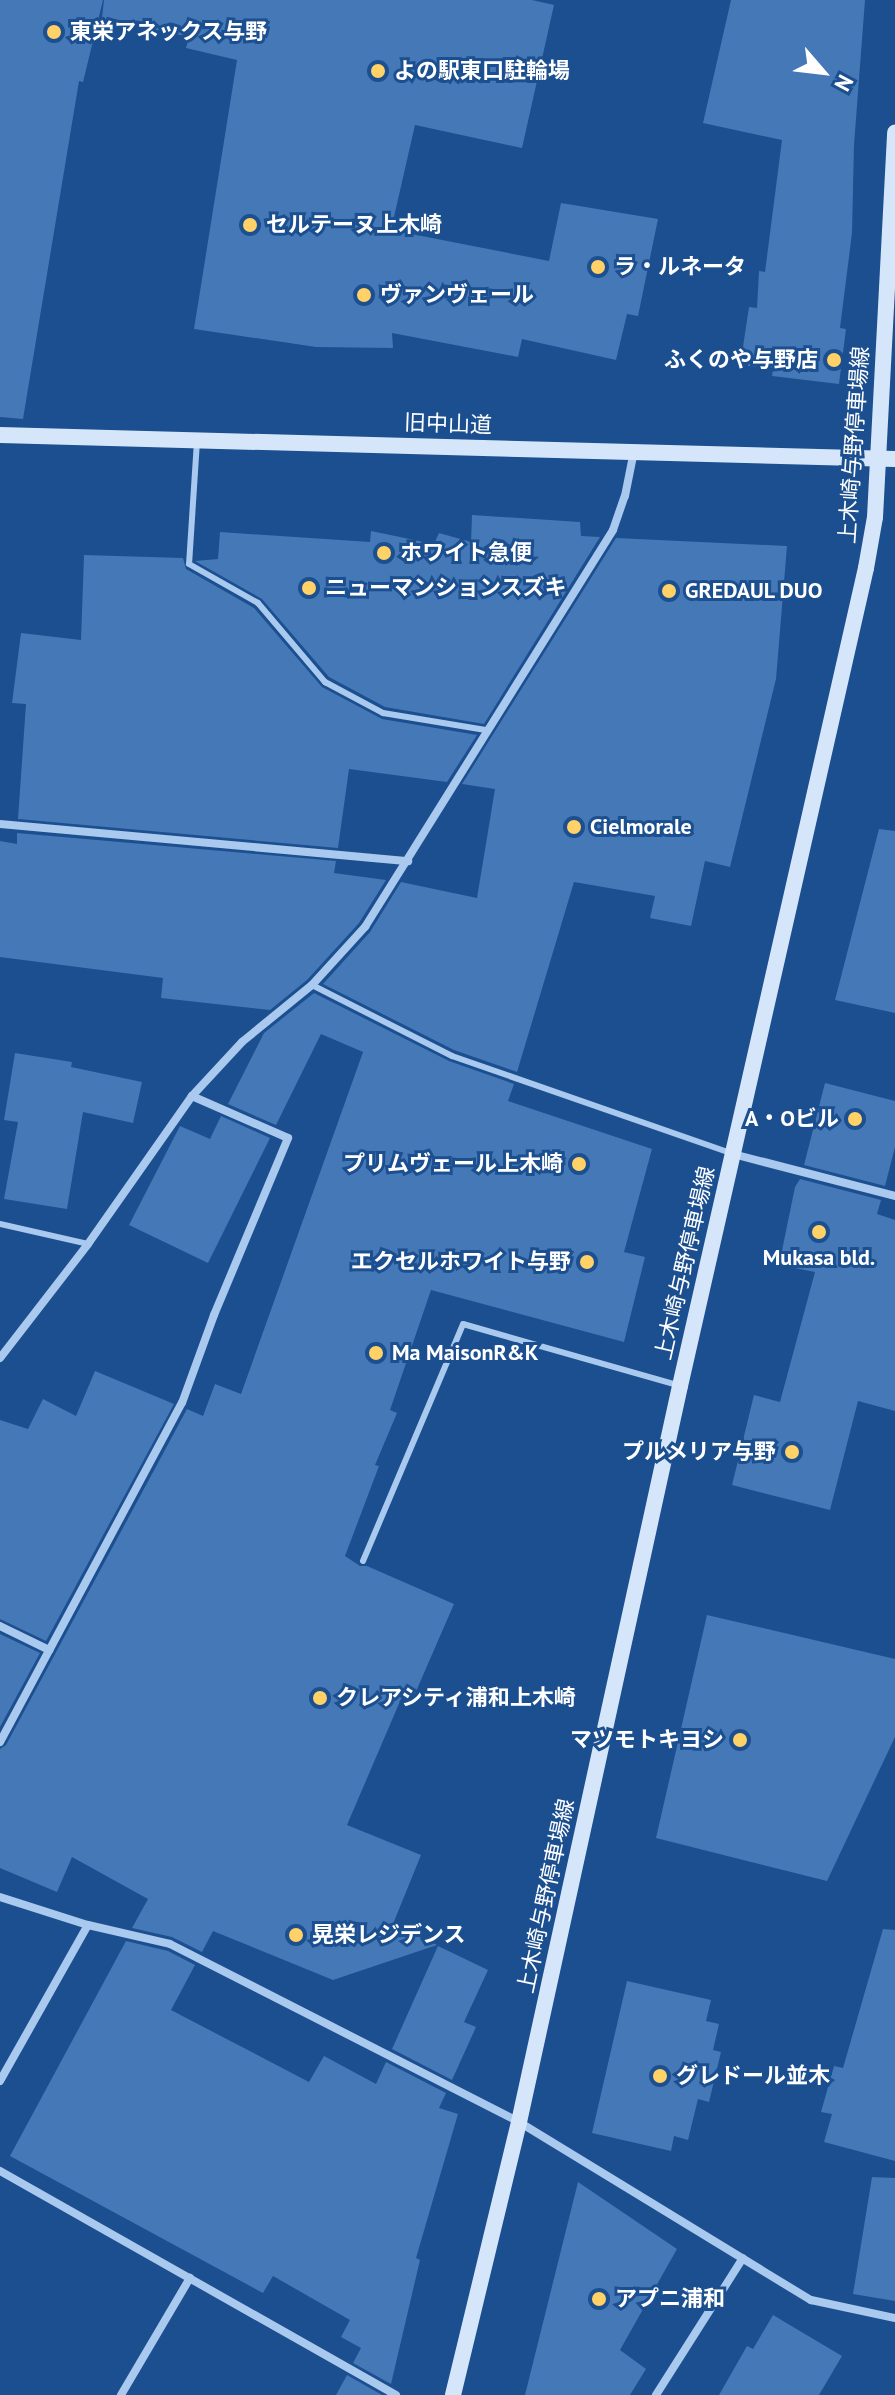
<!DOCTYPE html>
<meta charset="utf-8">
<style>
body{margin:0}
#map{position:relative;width:895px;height:2395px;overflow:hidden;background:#1b4f8f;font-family:"PT Sans","Noto Sans JP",sans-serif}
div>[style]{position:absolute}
.building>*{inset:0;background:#4478b7}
.lane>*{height:6px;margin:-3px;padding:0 3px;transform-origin:3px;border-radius:3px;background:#a9c9ee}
.street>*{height:8px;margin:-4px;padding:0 4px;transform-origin:4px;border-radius:4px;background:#a9c9ee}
.secondary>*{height:16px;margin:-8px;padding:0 8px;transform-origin:8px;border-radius:8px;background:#d6e6fa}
.dots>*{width:22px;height:22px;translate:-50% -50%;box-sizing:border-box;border:4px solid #1b4f8f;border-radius:50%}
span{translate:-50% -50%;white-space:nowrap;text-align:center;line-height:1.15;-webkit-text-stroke:6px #1b4f8f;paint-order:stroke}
.poi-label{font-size:22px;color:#fff;font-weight:700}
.left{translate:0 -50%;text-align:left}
.right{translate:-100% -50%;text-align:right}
.street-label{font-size:22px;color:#fff}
.north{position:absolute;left:783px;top:32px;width:80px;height:80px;-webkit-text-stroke:6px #1b4f8f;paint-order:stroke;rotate:118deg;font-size:22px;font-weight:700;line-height:32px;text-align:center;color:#fff}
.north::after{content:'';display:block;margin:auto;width:28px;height:36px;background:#fff;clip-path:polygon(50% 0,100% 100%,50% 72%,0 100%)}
</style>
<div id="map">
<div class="building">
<i style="clip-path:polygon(0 0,103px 0,83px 82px,79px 81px,23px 419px,0 417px)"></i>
<i style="clip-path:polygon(104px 0,532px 0,554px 5px,522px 148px,415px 125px,391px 230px,549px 261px,561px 203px,658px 219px,638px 316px,627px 314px,616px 360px,522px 339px,518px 357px,392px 333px,393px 348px,316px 347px,194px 329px,237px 60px,186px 48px,189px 37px,102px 18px)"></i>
<i style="clip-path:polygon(731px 0,865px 0,854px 145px,852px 233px,840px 328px,846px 329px,839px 384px,772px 376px,773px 368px,748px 366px,748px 361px,741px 360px,749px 307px,757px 308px,759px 271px,765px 272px,782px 140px,703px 123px)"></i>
<i style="clip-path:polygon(472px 515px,580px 522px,581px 536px,600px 537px,484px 724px,385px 707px,329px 677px,262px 599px,195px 561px,218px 559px,220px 532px,370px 542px,371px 531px,434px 544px,439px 533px,471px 542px)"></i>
<i style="clip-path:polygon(616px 538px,787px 546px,776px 679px,730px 867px,705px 861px,691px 926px,650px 918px,655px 896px,574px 882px,517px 1072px,454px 1050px,323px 984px,370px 932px,401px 882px,477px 898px,495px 789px,462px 784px)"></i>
<i style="clip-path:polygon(84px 555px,183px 558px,186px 569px,254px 608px,322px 687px,382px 719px,477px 735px,447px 782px,349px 769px,338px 848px,18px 819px,26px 704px,12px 703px,21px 633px,81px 640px)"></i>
<i style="clip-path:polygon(879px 829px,895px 831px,895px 1013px,835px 1000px)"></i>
<i style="clip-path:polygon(17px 833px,336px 861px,334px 873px,386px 880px,359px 923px,307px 980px,270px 1010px,161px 998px,163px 978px,0 957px,0 841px,17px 844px)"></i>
<i style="clip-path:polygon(314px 993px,449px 1061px,514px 1084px,508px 1101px,652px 1149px,624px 1252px,645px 1257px,624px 1342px,431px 1290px,390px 1410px,397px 1413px,375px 1465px,379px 1466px,345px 1556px,360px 1566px,367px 1566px,454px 1604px,414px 1696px,404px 1692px,347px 1825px,421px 1855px,393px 1924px,437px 1945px,333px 1980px,213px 1931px,202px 1952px,172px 1937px,132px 1928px,148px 1899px,72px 1857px,57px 1892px,0 1868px,0 1749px,6px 1745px,187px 1409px,203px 1416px,215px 1384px,241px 1394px,363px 1052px,321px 1034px,276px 1125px,228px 1104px,264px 1033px)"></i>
<i style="clip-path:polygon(15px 1053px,72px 1062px,71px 1067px,142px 1082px,133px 1123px,83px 1112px,67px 1209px,4px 1199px,18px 1122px,4px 1120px)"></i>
<i style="clip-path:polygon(825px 1083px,895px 1101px,895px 1147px,885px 1186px,804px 1165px)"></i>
<i style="clip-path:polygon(221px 1116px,270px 1138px,208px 1263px,129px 1225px,180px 1126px,210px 1139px)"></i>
<i style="clip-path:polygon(800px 1179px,881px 1200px,877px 1214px,895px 1220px,895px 1411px,858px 1401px,830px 1510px,732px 1485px,754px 1395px,780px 1402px,815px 1272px,779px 1265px,795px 1187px)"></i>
<i style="clip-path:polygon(95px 1371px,174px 1404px,46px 1641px,0 1619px,0 1420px,28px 1429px,43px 1399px,76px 1416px)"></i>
<i style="clip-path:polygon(707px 1615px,895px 1659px,895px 1737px,827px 1881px,656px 1838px)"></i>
<i style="clip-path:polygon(0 1634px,40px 1653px,0 1727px)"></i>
<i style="clip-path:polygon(883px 1929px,895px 1930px,895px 2161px,824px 2142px,832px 2114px,821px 2112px,834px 2066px,843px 2068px)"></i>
<i style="clip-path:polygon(126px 1941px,168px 1951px,195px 1965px,171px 2010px,309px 2082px,324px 2056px,376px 2084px,386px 2062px,446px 2093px,439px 2108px,458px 2114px,416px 2258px,420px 2260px,391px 2384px,353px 2363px,361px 2348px,341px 2337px,350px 2320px,273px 2276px,263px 2293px,10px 2156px)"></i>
<i style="clip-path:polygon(438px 1946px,488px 1970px,464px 2022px,476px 2027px,452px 2080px,392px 2049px)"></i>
<i style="clip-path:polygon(627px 1981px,711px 2000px,706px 2021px,719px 2024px,713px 2050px,721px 2052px,709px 2102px,698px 2099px,688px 2140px,674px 2136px,671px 2151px,592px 2133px)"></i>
<i style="clip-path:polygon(872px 2177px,895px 2178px,895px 2301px,853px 2294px)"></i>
<i style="clip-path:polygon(578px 2182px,677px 2249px,620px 2350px,646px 2369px,630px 2395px,525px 2395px)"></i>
<i style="clip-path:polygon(773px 2315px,842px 2356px,819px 2395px,719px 2395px,747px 2346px,753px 2349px)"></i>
<i style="clip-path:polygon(347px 2375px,382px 2395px,336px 2395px)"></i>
</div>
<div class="lane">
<i style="left:197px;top:441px;width:123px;rotate:93.7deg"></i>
<i style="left:189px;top:564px;width:79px;rotate:29.5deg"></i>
<i style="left:258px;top:603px;width:104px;rotate:49.7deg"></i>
<i style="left:325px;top:682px;width:66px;rotate:28.1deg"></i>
<i style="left:383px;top:713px;width:104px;rotate:9.4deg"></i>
<i style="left:312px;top:985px;width:157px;rotate:26.9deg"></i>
<i style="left:452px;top:1056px;width:295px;rotate:19.2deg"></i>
<i style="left:0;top:1224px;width:90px;rotate:12.8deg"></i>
<i style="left:363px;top:1561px;width:257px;rotate:-67.1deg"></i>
<i style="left:463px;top:1324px;width:226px;rotate:15.9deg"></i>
</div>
<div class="street">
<i style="left:0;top:824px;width:410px;rotate:5.2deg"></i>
<i style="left:733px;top:1154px;width:167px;rotate:14.5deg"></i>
<i style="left:0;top:1358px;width:144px;rotate:-52.3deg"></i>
<i style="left:88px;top:1244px;width:181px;rotate:-54.9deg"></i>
<i style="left:192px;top:1096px;width:74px;rotate:-47.2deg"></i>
<i style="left:242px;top:1042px;width:90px;rotate:-39.2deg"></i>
<i style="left:312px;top:985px;width:79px;rotate:-47.6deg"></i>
<i style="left:365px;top:927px;width:468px;rotate:-58deg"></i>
<i style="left:613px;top:530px;width:36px;rotate:-71deg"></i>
<i style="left:625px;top:496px;width:46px;rotate:-78.7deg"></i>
<i style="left:0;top:1626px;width:55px;rotate:26.1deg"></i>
<i style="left:0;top:1742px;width:385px;rotate:-61.8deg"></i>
<i style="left:182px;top:1403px;width:94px;rotate:-70deg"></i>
<i style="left:214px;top:1315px;width:192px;rotate:-67.3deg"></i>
<i style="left:288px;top:1138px;width:105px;rotate:-156.4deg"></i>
<i style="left:0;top:1897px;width:92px;rotate:17.7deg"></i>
<i style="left:88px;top:1925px;width:84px;rotate:13deg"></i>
<i style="left:170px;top:1944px;width:392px;rotate:27deg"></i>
<i style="left:519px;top:2122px;width:342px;rotate:31.4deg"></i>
<i style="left:811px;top:2300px;width:86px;rotate:12.1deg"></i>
<i style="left:0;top:2081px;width:179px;rotate:-60.6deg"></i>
<i style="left:0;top:2171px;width:455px;rotate:29.5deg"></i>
<i style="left:121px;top:2395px;width:136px;rotate:-59.5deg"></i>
<i style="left:656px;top:2395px;width:162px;rotate:-57.6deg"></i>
</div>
<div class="secondary">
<i style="left:0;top:435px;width:895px;rotate:1.54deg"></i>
<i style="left:453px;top:2395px;width:281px;rotate:-76.4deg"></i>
<i style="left:519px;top:2122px;width:753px;rotate:-77.66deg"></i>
<i style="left:680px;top:1386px;width:839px;rotate:-77.19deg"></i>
<i style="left:866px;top:568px;width:52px;rotate:-80deg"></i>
<i style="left:875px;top:517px;width:385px;rotate:-87deg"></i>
</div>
<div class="dots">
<i style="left:54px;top:32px;background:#ffd166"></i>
<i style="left:378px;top:71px;background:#ffd166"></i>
<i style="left:250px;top:225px;background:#ffd166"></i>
<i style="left:598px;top:267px;background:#ffd166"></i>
<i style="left:364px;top:295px;background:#ffd166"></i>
<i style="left:834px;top:360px;background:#ffd166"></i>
<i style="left:384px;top:553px;background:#ffd166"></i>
<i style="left:309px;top:588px;background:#ffd166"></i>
<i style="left:669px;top:591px;background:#ffd166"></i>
<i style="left:574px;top:827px;background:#ffd166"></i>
<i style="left:855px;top:1119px;background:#ffd166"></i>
<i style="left:579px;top:1164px;background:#ffd166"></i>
<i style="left:819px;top:1232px;background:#ffd166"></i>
<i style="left:587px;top:1262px;background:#ffd166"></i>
<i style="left:376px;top:1353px;background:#ffd166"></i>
<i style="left:792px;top:1452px;background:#ffd166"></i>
<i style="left:320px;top:1698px;background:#ffd166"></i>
<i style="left:740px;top:1740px;background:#ffd166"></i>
<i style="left:296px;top:1935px;background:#ffd166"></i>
<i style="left:660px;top:2076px;background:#ffd166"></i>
<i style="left:599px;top:2299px;background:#ffd166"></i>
</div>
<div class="poi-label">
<span class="left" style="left:70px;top:32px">東栄アネックス与野</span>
<span class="left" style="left:394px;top:71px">よの駅東口駐輪場</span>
<span class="left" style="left:266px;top:225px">セルテーヌ上木崎</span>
<span class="left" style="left:614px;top:267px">ラ・ルネータ</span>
<span class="left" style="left:380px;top:295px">ヴァンヴェール</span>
<span class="right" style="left:818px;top:360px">ふくのや与野店</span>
<span class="left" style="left:400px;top:553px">ホワイト急便</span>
<span class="left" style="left:325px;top:588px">ニューマンションスズキ</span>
<span class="left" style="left:685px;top:591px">GREDAUL DUO</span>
<span class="left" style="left:590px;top:827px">Cielmorale</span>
<span class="right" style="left:839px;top:1119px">A・Oビル</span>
<span class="right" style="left:563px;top:1164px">プリムヴェール上木崎</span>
<span style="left:819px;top:1258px">Mukasa bld.</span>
<span class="right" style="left:571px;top:1262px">エクセルホワイト与野</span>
<span class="left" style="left:392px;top:1353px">Ma MaisonR&amp;K</span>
<span class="right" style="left:776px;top:1452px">プルメリア与野</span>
<span class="left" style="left:336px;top:1698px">クレアシティ浦和上木崎</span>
<span class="right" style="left:724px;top:1740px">マツモトキヨシ</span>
<span class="left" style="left:312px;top:1935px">晃栄レジデンス</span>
<span class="left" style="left:676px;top:2076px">グレドール並木</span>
<span class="left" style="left:615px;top:2299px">アプニ浦和</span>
</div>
<div class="street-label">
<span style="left:448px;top:424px;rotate:2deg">旧中山道</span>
<span style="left:854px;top:445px;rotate:-86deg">上木崎与野停車場線</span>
<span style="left:685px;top:1263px;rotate:-77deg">上木崎与野停車場線</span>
<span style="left:546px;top:1896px;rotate:-78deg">上木崎与野停車場線</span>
</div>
<div class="north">N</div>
</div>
